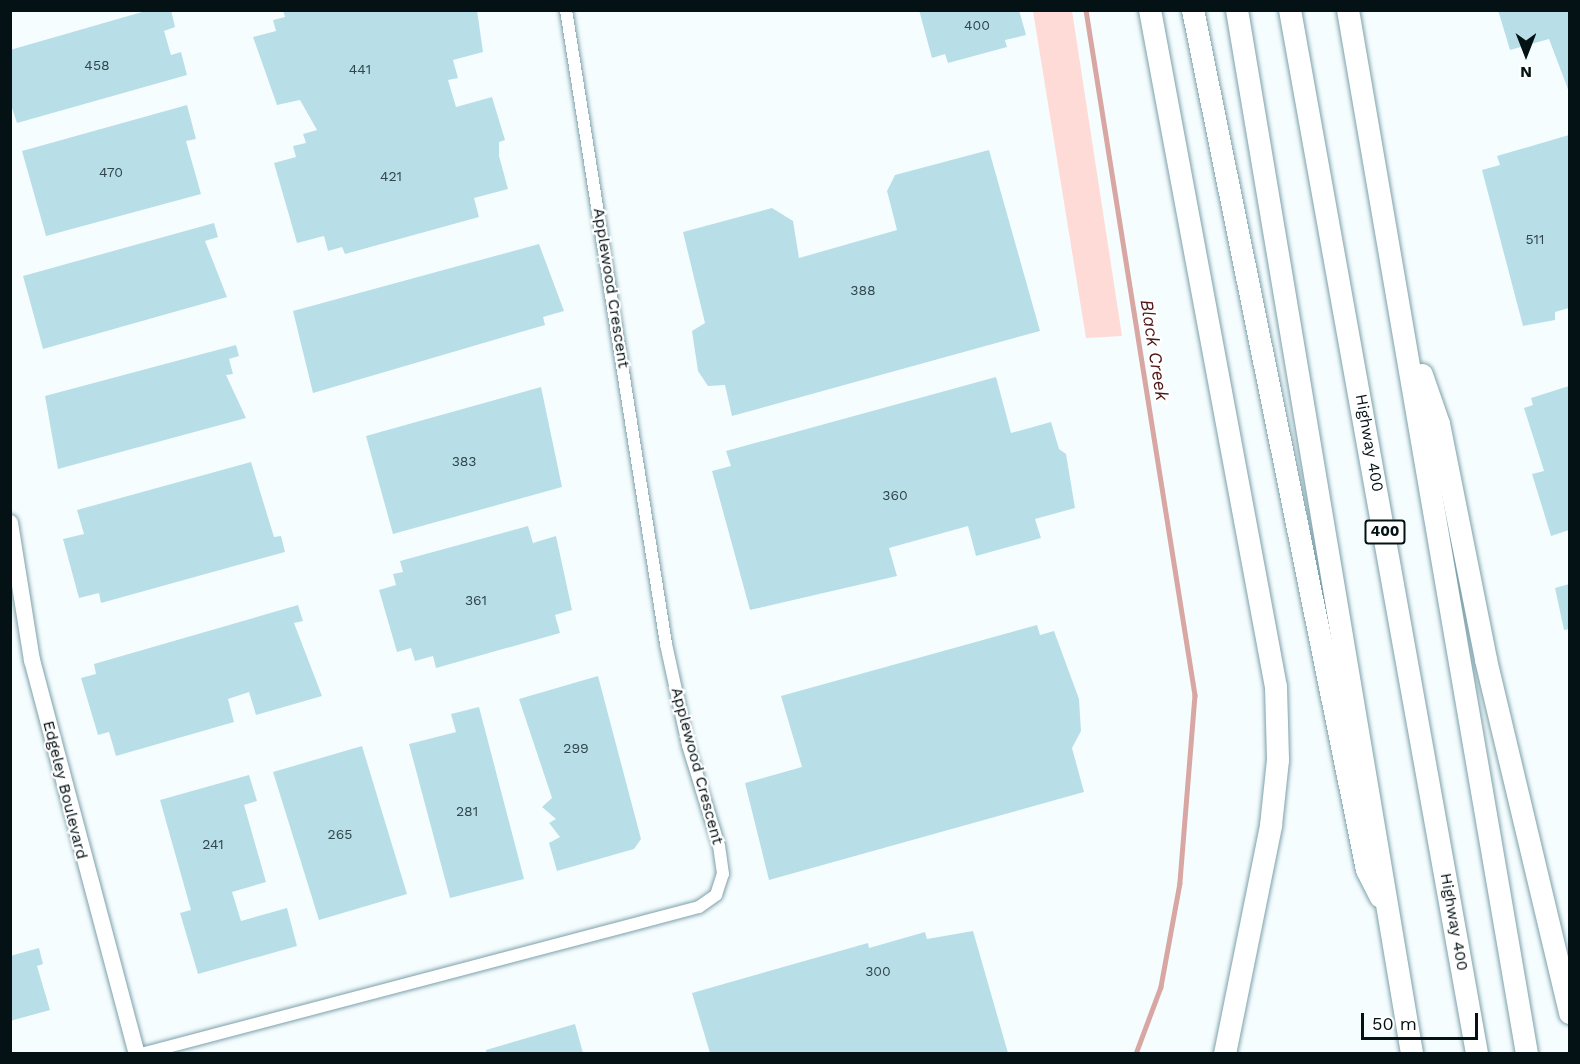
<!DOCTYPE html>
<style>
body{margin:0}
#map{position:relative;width:1580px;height:1064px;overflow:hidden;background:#f6fdff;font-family:"Work Sans",sans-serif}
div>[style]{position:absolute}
.green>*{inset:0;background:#fedbd7}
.stream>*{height:4.5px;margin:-2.25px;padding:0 2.25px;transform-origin:2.25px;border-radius:2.25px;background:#d8a7a3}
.building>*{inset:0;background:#b8dfe8}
.roads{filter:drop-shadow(0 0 2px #7ca1aa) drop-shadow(0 0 2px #7ca1aa)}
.minor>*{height:12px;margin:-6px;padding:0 6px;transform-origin:6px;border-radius:6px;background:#fff}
.tertiary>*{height:16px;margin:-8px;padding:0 8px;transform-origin:8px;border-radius:8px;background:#fff}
.motorway>*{height:22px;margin:-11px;padding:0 11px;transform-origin:11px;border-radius:11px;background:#fff}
span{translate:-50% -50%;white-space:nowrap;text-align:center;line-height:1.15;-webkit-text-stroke:4.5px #fff;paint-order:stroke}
.number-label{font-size:14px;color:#31454a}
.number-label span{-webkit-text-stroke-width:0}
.shield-label span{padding:2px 4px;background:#fff;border:2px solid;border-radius:4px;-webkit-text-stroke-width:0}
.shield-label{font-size:15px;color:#041215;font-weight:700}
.street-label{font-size:16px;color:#041215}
.water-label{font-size:18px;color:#511616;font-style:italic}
.frame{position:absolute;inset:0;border:12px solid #041215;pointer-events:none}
.north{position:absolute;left:1496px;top:24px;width:60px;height:60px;-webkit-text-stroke:4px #fff;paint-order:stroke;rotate:180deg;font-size:16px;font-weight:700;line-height:24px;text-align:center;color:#041215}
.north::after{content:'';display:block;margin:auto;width:21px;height:27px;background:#041215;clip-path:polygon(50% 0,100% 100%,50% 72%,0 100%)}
.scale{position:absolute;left:1361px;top:1013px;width:117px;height:27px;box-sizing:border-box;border:3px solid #041215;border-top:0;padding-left:8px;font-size:18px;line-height:21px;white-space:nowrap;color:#041215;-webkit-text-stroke:4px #fff;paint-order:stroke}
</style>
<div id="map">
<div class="green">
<i style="clip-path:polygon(1033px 11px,1072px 11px,1122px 336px,1086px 338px)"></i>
</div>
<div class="stream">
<i style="left:1086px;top:10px;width:694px;rotate:80.96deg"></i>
<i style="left:1195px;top:695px;width:189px;rotate:94.6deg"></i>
<i style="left:1180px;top:883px;width:106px;rotate:100.4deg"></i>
<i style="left:1161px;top:987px;width:72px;rotate:110.5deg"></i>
</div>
<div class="building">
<i style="clip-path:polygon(149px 10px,171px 10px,175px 27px,164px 31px,171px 55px,181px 52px,187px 75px,17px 123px,10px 102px,10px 50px)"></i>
<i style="clip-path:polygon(283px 10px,477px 10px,483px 52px,453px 60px,458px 78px,448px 80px,456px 107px,492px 97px,505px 140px,499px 142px,499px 156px,508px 189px,474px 198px,479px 217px,345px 254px,342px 247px,328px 251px,324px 236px,297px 243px,274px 163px,296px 157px,293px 146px,306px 143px,303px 134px,317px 130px,300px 100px,277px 105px,253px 37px,276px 31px,273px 20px,285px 17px)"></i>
<i style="clip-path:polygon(919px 10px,1019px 10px,1026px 35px,1005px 40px,1007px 47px,948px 63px,945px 54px,932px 58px)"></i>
<i style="clip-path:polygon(1498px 10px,1569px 10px,1569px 92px,1549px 39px,1510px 50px)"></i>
<i style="clip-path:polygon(187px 105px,196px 139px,186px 141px,201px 194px,46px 236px,22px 151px)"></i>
<i style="clip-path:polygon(1569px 135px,1569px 308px,1555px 312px,1555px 320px,1523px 326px,1482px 170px,1500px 165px,1497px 156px)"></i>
<i style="clip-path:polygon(989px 150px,1040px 331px,732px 416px,725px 385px,708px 386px,698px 371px,692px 331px,705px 323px,683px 232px,772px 208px,793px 221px,799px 258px,897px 230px,887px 191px,895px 175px)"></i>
<i style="clip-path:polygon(214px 223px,218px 237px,205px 241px,227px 297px,43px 349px,23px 276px)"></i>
<i style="clip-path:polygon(539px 244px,564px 311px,543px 317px,545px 325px,313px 393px,293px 311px)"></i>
<i style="clip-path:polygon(236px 345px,239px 356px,229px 359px,233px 374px,226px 375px,246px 418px,58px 469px,45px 396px)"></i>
<i style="clip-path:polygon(996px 377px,1011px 433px,1051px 422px,1059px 449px,1066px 454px,1075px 508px,1035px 519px,1041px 538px,976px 556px,968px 526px,889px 548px,897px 576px,750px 610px,712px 471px,731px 466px,726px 451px)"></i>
<i style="clip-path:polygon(1569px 386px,1569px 530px,1551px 536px,1532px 474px,1544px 471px,1524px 408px,1533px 405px,1531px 398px)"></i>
<i style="clip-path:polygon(541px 387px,562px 487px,393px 534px,366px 436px)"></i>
<i style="clip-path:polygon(251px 462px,274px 537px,281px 536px,285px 552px,101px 603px,99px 593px,79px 598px,63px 539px,84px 534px,77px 510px)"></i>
<i style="clip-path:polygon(528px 526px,533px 543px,556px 536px,572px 610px,555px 615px,560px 633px,436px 668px,433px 656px,415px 661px,411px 648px,397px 652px,379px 590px,396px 585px,393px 574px,403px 572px,400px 561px)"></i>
<i style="clip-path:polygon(1569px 584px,1569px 629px,1564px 630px,1555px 588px)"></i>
<i style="clip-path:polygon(298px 605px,303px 621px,294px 623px,322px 696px,256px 715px,249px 692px,228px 699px,234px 722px,116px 756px,109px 732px,98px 735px,81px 678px,96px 674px,94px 664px)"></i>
<i style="clip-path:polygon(1037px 625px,1040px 635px,1054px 631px,1079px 699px,1081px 731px,1072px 748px,1084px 792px,769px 880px,745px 783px,802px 767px,781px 696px)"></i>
<i style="clip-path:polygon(598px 676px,641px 839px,634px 849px,557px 871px,549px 843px,560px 837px,549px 823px,556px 819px,542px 807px,552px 798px,519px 699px)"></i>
<i style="clip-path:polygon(479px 707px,524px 879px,450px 898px,409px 744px,456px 732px,451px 714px)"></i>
<i style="clip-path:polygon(362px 746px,407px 894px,319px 920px,273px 772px)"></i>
<i style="clip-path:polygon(249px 775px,257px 801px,244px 805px,266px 882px,232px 892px,241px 921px,287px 908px,297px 946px,198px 974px,180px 913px,191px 910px,160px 800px)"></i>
<i style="clip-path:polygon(973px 931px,1008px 1053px,710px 1053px,692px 993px,868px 943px,869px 948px,925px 932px,927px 939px)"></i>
<i style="clip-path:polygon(39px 948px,43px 964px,37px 966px,50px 1010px,10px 1021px,10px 956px)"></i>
<i style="clip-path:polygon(575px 1024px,583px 1053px,486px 1053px,486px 1050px)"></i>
</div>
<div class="roads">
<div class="minor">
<i style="left:141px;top:1054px;width:577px;rotate:-14.76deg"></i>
<i style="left:699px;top:907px;width:21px;rotate:-35deg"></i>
<i style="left:716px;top:895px;width:22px;rotate:-72deg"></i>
<i style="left:723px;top:874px;width:28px;rotate:-98deg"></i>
<i style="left:719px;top:846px;width:106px;rotate:-107.1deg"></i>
<i style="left:688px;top:745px;width:103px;rotate:-102.3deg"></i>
<i style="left:666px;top:644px;width:642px;rotate:-98.96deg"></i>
</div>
<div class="tertiary">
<i style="left:10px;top:523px;width:139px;rotate:80.9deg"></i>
<i style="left:32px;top:660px;width:408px;rotate:75.1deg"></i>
</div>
<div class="motorway">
<i style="left:1150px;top:10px;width:689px;rotate:79.46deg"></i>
<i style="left:1276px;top:687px;width:73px;rotate:88.4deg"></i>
<i style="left:1278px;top:760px;width:66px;rotate:96.1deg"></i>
<i style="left:1271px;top:826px;width:233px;rotate:101.4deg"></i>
<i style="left:1193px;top:10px;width:877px;rotate:78.56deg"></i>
<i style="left:1367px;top:870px;width:30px;rotate:63deg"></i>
<i style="left:1237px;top:10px;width:1059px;rotate:80.48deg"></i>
<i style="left:1290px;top:10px;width:1061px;rotate:79.84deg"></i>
<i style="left:1348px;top:10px;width:1059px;rotate:80.27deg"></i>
<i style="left:1422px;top:375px;width:52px;rotate:70.9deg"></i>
<i style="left:1439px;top:424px;width:241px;rotate:78.7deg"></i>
<i style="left:1486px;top:660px;width:363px;rotate:76.6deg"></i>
</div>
</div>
<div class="number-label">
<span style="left:977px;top:25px">400</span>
<span style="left:97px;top:65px">458</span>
<span style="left:360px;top:69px">441</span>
<span style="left:111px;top:172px">470</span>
<span style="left:391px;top:176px">421</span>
<span style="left:1535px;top:239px">511</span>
<span style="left:863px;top:290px">388</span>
<span style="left:464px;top:461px">383</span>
<span style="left:895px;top:495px">360</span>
<span style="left:476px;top:600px">361</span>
<span style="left:576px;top:748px">299</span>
<span style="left:467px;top:811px">281</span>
<span style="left:340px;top:834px">265</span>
<span style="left:213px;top:844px">241</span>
<span style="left:878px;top:971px">300</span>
</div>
<div class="shield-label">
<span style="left:1385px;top:532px">400</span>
</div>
<div class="street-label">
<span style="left:611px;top:288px;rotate:81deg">Applewood Crescent</span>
<span style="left:1369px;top:443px;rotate:80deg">Highway 400</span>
<span style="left:697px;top:766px;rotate:75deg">Applewood Crescent</span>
<span style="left:65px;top:790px;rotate:76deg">Edgeley Boulevard</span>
<span style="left:1454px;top:922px;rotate:80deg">Highway 400</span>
</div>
<div class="water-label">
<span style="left:1154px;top:350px;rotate:81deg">Black Creek</span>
</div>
<div class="frame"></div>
<div class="north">N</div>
<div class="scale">50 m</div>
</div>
